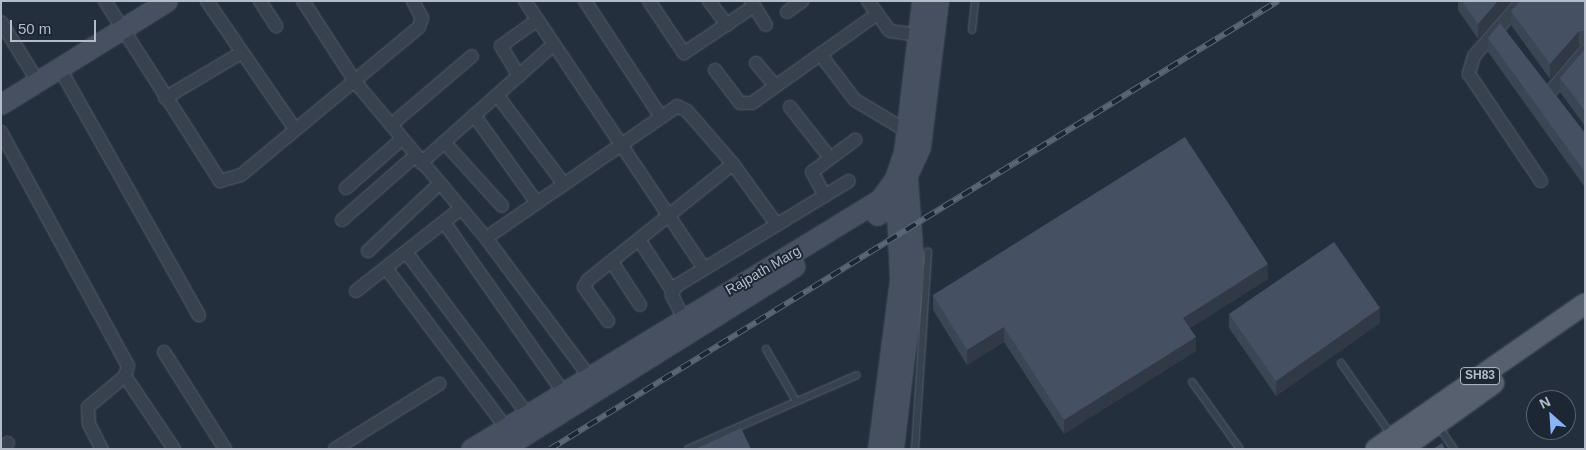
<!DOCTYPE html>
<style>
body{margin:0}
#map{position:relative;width:1586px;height:450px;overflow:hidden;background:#242f3e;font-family:Helvetica,sans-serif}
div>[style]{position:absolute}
.roads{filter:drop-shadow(0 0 1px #565f6c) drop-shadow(0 0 1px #565f6c)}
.lane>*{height:6px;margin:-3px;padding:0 3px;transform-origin:3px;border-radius:3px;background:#38414e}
.street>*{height:12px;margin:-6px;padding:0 6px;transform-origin:6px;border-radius:6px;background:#38414e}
.secondary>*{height:19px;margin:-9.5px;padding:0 9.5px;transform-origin:9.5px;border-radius:9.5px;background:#465061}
.primary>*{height:20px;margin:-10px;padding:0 10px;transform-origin:10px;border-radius:10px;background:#56606e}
.rail>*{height:5.5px;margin-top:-2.75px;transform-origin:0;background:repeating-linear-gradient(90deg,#1d2633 0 11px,#5a6575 0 22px);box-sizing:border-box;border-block:1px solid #5a6575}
.wall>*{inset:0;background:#3b4654}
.shaded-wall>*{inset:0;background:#303945}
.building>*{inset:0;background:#455162}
span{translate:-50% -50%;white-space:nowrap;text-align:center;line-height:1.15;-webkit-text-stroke:4px #1d2633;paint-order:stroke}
.shield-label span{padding:1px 4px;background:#1d2633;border:1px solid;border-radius:4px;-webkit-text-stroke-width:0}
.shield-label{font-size:12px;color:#b4bcc9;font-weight:700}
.street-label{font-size:14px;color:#b4bcc9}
.frame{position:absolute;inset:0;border:2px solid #b4bcc9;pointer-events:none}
.north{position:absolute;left:1526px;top:390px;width:50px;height:50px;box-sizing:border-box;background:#1d2633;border:1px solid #59626f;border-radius:50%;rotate:334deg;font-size:14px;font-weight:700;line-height:20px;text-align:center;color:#b4bcc9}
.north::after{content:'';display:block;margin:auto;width:18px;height:22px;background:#8ab4f8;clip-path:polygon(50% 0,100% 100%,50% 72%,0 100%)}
.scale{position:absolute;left:10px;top:20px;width:86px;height:22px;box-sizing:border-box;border:2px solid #b4bcc9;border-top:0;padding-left:6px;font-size:15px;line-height:18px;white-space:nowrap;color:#b4bcc9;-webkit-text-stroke:4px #1d2633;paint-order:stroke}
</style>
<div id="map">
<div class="roads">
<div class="lane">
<i style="left:972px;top:30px;width:29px;rotate:-84deg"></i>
<i style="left:766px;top:349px;width:60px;rotate:60deg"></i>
<i style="left:1341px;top:363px;width:89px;rotate:55.1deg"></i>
<i style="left:1192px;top:382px;width:82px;rotate:54.4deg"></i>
<i style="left:1439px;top:427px;width:27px;rotate:56deg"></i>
<i style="left:688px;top:449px;width:184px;rotate:-23.6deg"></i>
<i style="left:915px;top:449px;width:198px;rotate:-86.2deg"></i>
</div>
<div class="street">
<i style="left:105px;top:1px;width:214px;rotate:57.4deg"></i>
<i style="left:220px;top:181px;width:22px;rotate:-16deg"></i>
<i style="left:241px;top:175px;width:231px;rotate:-39.7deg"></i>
<i style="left:419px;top:27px;width:9px;rotate:-72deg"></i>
<i style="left:422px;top:18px;width:19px;rotate:-118deg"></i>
<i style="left:207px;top:1px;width:155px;rotate:55.5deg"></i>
<i style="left:260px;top:1px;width:30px;rotate:57deg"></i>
<i style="left:303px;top:1px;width:98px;rotate:57.1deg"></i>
<i style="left:356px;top:83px;width:202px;rotate:50deg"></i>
<i style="left:486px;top:238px;width:172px;rotate:53.3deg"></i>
<i style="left:525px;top:1px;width:321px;rotate:56.2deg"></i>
<i style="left:585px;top:1px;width:139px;rotate:56.8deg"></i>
<i style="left:649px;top:1px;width:63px;rotate:56.1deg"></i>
<i style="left:684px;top:53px;width:84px;rotate:-33.9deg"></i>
<i style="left:709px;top:1px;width:30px;rotate:53deg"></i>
<i style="left:751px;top:1px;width:28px;rotate:58deg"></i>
<i style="left:868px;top:1px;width:37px;rotate:54deg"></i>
<i style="left:890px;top:31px;width:29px;rotate:8deg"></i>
<i style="left:1522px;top:1px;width:73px;rotate:131.1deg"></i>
<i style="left:1474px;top:56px;width:19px;rotate:106deg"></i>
<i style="left:1469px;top:74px;width:129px;rotate:56.1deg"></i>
<i style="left:787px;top:12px;width:19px;rotate:-36deg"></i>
<i style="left:1px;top:22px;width:68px;rotate:58.2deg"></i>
<i style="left:820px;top:54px;width:58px;rotate:52.7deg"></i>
<i style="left:855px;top:100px;width:61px;rotate:30.8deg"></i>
<i style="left:756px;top:63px;width:30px;rotate:50deg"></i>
<i style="left:59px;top:67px;width:285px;rotate:60.6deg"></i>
<i style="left:715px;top:70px;width:41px;rotate:52.9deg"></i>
<i style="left:740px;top:103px;width:12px"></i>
<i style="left:752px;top:103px;width:152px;rotate:-35.4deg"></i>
<i style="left:519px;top:76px;width:35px;rotate:-121deg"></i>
<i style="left:501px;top:46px;width:44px;rotate:-35.8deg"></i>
<i style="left:1550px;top:92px;width:54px;rotate:-49.5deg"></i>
<i style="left:497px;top:95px;width:110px;rotate:53.1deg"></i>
<i style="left:165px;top:98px;width:88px;rotate:-30.6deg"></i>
<i style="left:790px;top:107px;width:65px;rotate:51.9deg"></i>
<i style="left:474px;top:115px;width:108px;rotate:54.4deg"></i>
<i style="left:391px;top:125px;width:106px;rotate:-40.4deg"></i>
<i style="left:1px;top:132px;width:266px;rotate:61.5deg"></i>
<i style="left:128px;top:366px;width:10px;rotate:107deg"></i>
<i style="left:125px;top:376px;width:48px;rotate:140deg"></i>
<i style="left:88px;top:407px;width:17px;rotate:87deg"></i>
<i style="left:89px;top:424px;width:28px;rotate:63deg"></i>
<i style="left:444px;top:142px;width:86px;rotate:47.8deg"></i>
<i style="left:421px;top:163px;width:177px;rotate:-41.8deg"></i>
<i style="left:346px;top:188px;width:74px;rotate:-41.2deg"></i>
<i style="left:825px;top:196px;width:27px;rotate:-118deg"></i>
<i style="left:812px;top:172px;width:54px;rotate:-36.7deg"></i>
<i style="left:342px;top:220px;width:97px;rotate:-41.2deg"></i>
<i style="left:444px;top:222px;width:208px;rotate:55deg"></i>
<i style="left:486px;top:238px;width:232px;rotate:-34.6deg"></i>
<i style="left:677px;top:106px;width:11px;rotate:27deg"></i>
<i style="left:687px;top:111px;width:70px;rotate:49deg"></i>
<i style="left:733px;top:164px;width:75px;rotate:54.2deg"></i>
<i style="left:640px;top:241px;width:59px;rotate:56.9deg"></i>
<i style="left:368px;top:251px;width:96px;rotate:-43.3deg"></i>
<i style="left:406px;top:252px;width:204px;rotate:53.2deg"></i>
<i style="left:612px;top:262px;width:51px;rotate:56.9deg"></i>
<i style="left:386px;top:268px;width:200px;rotate:53.1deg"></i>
<i style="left:356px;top:291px;width:131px;rotate:-38.2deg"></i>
<i style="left:683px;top:317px;width:25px;rotate:-117deg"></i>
<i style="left:672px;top:295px;width:10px;rotate:-66deg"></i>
<i style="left:676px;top:286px;width:202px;rotate:-31.3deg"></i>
<i style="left:608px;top:321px;width:42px;rotate:-125.2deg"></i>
<i style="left:584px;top:287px;width:8px;rotate:-60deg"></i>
<i style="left:588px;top:280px;width:186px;rotate:-38.7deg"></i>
<i style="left:164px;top:352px;width:115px;rotate:57.8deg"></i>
<i style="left:125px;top:376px;width:88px;rotate:56.1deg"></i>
<i style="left:1px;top:447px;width:8px;rotate:-30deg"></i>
<i style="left:335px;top:449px;width:123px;rotate:-32deg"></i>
</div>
<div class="secondary">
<i style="left:1px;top:104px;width:195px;rotate:-31.8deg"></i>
<i style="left:877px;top:215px;width:25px;rotate:-40deg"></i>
<i style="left:896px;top:199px;width:57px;rotate:-65.2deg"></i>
<i style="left:920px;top:147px;width:147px;rotate:-83deg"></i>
<i style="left:471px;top:449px;width:479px;rotate:-31.4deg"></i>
<i style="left:880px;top:199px;width:26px;rotate:-54deg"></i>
<i style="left:895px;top:178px;width:28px;rotate:-71deg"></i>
<i style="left:904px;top:152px;width:152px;rotate:-83.2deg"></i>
<i style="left:502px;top:449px;width:345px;rotate:-32deg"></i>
<i style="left:878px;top:449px;width:171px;rotate:-82.6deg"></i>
<i style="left:900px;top:279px;width:87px;rotate:-92.6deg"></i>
<i style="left:893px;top:449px;width:177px;rotate:-83.2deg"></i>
<i style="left:914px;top:273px;width:95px;rotate:-94.2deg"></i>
</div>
<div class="primary">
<i style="left:1376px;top:449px;width:254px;rotate:-34.8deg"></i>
<i style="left:1402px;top:449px;width:113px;rotate:-35.7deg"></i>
</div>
</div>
<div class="rail">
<i style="left:550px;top:449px;width:855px;rotate:-31.61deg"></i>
</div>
<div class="wall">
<i style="clip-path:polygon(1458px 1px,1511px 1px,1478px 39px,1458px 10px)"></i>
<i style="clip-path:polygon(1585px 1px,1585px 45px,1579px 45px,1550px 79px,1511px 25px,1511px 11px)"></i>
<i style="clip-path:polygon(1488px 38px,1585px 133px,1584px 186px,1488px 52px)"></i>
<i style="clip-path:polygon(1585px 49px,1585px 126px,1560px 92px,1560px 78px)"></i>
<i style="clip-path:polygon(1268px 279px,1190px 328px,1196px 351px,1064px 434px,1004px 342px,967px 365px,933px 310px,933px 295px)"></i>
<i style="clip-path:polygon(1229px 314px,1380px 323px,1276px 396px,1229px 328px)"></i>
</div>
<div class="shaded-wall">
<i style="clip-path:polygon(1498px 1px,1511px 1px,1478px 39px,1478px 24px)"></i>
<i style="clip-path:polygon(1579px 31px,1579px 45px,1550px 79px,1550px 64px)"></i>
<i style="clip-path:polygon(1268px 264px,1268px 279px,1183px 332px,1183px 318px)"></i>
<i style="clip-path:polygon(1380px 308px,1380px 323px,1276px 396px,1276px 381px)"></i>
<i style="clip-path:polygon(1004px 327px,1004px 342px,967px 365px,967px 350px)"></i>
<i style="clip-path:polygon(1196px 337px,1196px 351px,1064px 434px,1064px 420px)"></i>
</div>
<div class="building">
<i style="clip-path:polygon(1462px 1px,1498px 1px,1478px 24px)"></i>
<i style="clip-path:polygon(1520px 1px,1585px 1px,1585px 31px,1579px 31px,1550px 64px,1511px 11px)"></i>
<i style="clip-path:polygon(1500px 23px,1585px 133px,1584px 171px,1488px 38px)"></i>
<i style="clip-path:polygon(1585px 49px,1585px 111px,1560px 78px)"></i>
<i style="clip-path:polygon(1185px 137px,1268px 264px,1183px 318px,1196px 337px,1064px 420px,1004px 327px,967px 350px,933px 295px)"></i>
<i style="clip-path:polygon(1334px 242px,1380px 308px,1276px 381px,1229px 314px)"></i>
<i style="clip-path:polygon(741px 428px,751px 449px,696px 449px)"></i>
<i style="clip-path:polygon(1442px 443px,1445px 449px,1433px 449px)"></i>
</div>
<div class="shield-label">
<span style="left:1480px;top:376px">SH83</span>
</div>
<div class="street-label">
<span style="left:763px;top:270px;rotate:-30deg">Rajpath Marg</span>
</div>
<div class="frame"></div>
<div class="north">N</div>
<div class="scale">50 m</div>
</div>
